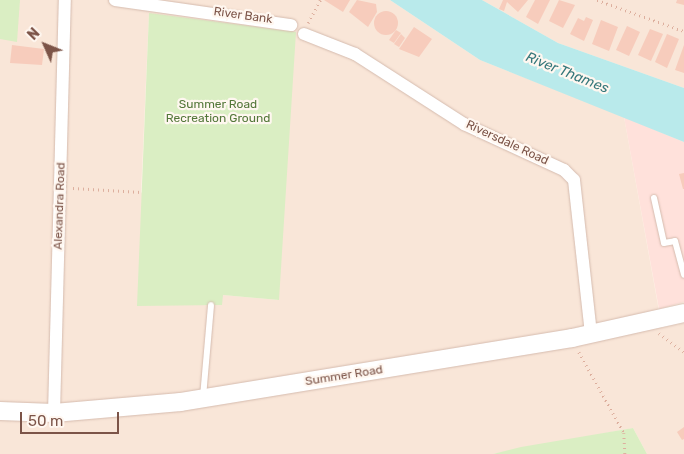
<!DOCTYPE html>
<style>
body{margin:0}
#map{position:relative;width:684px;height:454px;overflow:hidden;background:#fef3e7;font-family:Rubik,sans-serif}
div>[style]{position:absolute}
.residential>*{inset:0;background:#f9e6d8}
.commercial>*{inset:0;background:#ffe1db}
.green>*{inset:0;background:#daeec3}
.water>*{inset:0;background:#b9eaeb}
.building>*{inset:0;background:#f7ccbc}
.round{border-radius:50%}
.path>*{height:2.5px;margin-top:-1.25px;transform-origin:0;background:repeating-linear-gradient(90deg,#ddaf9e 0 1px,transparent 0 5px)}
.roads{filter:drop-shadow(0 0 1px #d5bbae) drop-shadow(0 0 1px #d5bbae)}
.lane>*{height:6px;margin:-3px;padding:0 3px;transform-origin:3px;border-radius:3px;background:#fff}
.street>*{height:12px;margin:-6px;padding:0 6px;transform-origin:6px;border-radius:6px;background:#fff}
.secondary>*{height:18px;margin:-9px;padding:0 9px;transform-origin:9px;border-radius:9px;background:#fff}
span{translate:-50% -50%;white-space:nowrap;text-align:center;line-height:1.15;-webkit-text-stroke:4.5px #fff7f0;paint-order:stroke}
.street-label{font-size:12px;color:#7c5448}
.park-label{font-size:12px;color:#537739}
.water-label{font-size:14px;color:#36787b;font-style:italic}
.north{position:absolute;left:20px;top:20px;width:50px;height:50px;-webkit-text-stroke:4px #fff7f0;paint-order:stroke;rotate:314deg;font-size:14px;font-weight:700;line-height:20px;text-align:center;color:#7c5448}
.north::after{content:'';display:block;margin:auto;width:18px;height:22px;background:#7c5448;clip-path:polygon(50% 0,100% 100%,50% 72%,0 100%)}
.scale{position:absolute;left:20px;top:412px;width:99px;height:22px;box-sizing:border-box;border:2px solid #7c5448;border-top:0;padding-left:6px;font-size:15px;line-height:18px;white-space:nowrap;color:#7c5448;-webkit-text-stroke:4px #fff7f0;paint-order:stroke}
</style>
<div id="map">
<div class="residential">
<i style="clip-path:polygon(evenodd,0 0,390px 0,480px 60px,624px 117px,662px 328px,684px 323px,684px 454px,647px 454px,633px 428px,493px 454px,0 454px,0 0,149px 13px,279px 300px,223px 295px,141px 192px,149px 13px)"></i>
<i style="clip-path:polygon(482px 0,684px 0,684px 88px,558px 43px)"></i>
</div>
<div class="commercial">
<i style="clip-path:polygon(624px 117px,684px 142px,684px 302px,659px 309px)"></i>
</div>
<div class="green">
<i style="clip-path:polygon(0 0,20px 0,17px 42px,0 39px)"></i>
<i style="clip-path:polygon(149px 13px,296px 32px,279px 300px,223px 295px,222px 305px,137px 306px)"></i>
<i style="clip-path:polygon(633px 428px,647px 454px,493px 454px,521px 447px)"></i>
</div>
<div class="water">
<i style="clip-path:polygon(390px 0,482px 0,558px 43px,684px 88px,684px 142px,480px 60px)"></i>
</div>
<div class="building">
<i style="clip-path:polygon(324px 0,350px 0,343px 12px)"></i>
<i style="clip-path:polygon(357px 0,376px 4px,377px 12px,368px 27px,349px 12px)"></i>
<i style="clip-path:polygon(503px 0,528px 0,518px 12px,507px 2px,504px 11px,499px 9px)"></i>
<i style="clip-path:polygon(535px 0,550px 0,538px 24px,526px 17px)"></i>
<i style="clip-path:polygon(559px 0,575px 5px,563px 28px,549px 21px)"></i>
<i style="clip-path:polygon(677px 0,684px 0,684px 5px,676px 3px)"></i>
<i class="round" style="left:374px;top:11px;width:24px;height:24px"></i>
<i style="clip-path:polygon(586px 17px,593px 20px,584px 41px,570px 34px,578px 18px,584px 21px)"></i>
<i style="clip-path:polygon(601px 20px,618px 27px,609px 51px,592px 44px)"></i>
<i style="clip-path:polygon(627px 26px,640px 32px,629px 56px,616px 50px)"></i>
<i style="clip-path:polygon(414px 27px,432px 39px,419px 57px,399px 49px)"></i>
<i style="clip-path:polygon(650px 29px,663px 34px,651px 61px,638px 55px)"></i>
<i style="clip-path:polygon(396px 30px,401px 33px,394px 43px,389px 40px)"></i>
<i style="clip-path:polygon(401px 34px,405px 38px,399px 47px,394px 44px)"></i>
<i style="clip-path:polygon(667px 34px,679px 39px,667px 68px,655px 62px)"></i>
<i style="clip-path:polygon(12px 45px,44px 49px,42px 65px,10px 63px)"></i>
<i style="clip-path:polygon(684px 45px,684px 73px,675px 70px)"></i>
<i style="clip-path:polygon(684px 173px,684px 189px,683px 189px,679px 174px)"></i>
<i style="clip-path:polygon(684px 427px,684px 439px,682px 440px,677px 432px)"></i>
</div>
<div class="path">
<i style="left:597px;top:0;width:92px;rotate:19.6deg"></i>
<i style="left:308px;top:23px;width:26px;rotate:-62deg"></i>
<i style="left:73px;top:188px;width:68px;rotate:3.4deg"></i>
<i style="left:659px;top:333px;width:31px;rotate:37deg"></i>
<i style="left:579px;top:352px;width:93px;rotate:60.9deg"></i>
<i style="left:624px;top:433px;width:21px;rotate:87deg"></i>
</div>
<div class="roads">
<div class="lane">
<i style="left:654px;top:198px;width:46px;rotate:77.5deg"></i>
<i style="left:664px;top:243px;width:11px;rotate:-10deg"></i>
<i style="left:675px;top:241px;width:35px;rotate:75deg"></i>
<i style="left:203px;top:397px;width:92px;rotate:-85deg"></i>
</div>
<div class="street">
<i style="left:115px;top:0;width:178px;rotate:8.1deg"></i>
<i style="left:304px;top:34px;width:55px;rotate:21.4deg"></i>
<i style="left:355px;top:54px;width:130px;rotate:32.7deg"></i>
<i style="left:464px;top:124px;width:110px;rotate:24.7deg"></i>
<i style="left:564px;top:170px;width:14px;rotate:45deg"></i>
<i style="left:574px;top:180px;width:155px;rotate:83.7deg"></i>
<i style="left:54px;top:413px;width:413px;rotate:-88.5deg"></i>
</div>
<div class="secondary">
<i style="left:0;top:411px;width:54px;rotate:2.1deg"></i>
<i style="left:54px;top:413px;width:127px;rotate:-5deg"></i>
<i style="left:181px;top:402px;width:396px;rotate:-9.3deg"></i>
<i style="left:572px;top:338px;width:115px;rotate:-12.6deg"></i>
</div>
</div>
<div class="street-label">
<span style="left:243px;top:16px;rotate:8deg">River Bank</span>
<span style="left:507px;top:143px;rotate:25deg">Riversdale Road</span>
<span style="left:60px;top:206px;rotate:-88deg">Alexandra Road</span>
<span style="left:344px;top:376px;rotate:-9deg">Summer Road</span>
</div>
<div class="park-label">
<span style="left:218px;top:112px">Summer Road<br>Recreation Ground</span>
</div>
<div class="water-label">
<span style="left:567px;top:73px;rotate:22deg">River Thames</span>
</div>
<div class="north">N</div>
<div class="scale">50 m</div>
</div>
